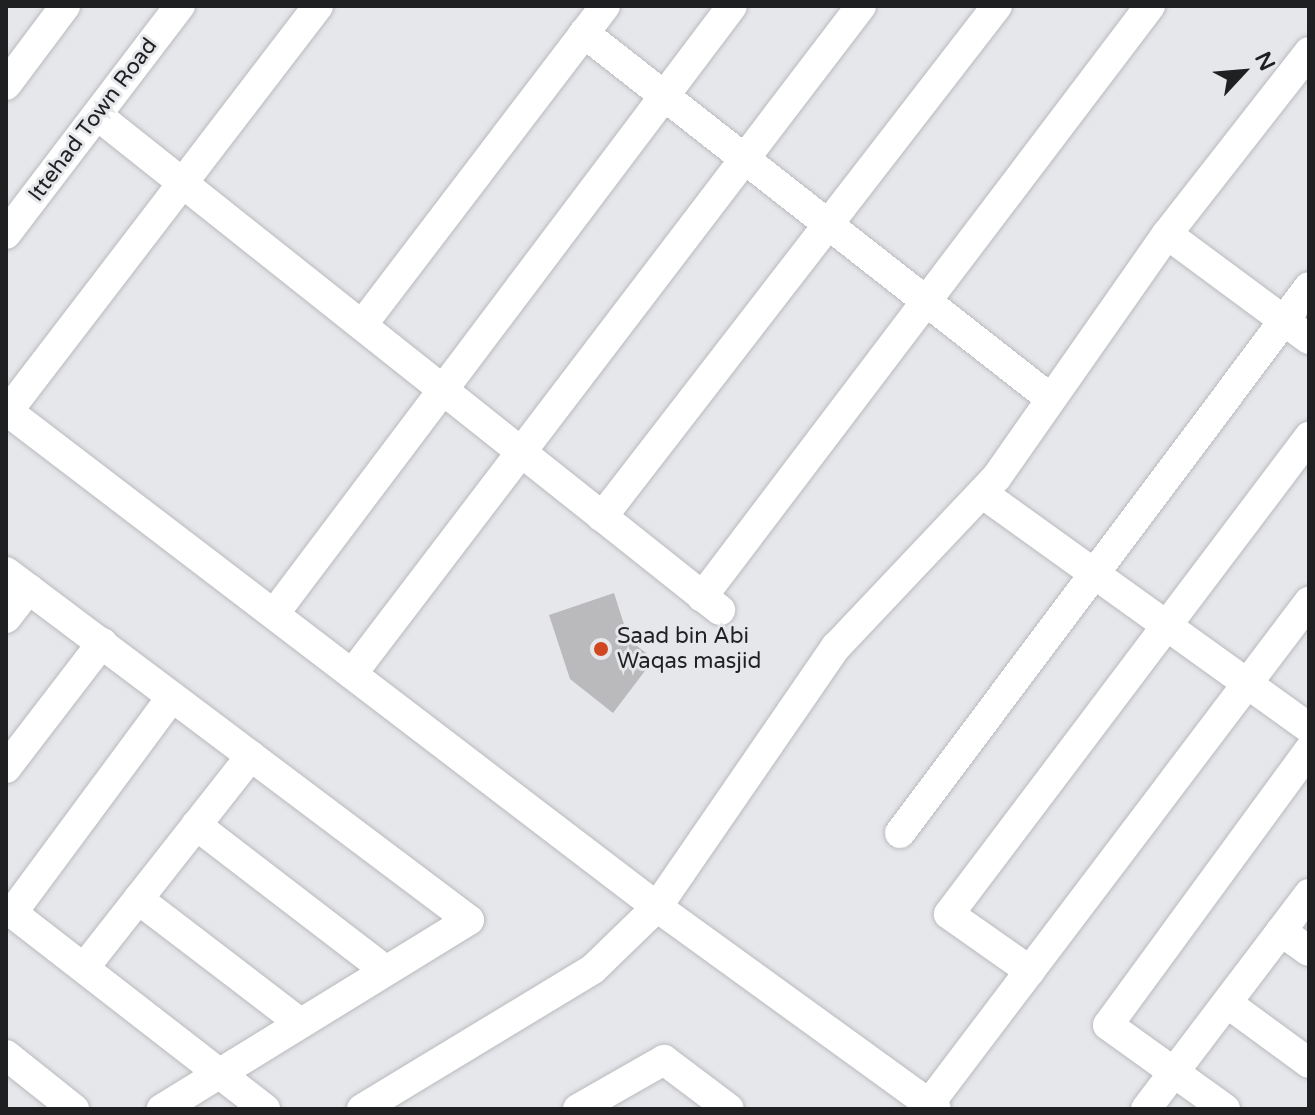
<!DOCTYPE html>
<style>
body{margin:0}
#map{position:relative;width:1315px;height:1115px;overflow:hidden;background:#e6e7eb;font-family:"Varela Round",sans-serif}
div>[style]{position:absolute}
.building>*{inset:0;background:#bab9bc}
.roads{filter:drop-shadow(0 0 2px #b9babd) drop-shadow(0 0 2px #b9babd)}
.minor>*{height:30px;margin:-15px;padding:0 15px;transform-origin:15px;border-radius:15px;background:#fff}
.dots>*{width:22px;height:22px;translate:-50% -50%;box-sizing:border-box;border:4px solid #e6e7eb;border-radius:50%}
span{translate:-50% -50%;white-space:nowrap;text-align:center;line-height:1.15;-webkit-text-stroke:6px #e6e7eb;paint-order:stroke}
.street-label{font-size:22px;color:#1f2021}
.poi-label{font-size:22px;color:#1f2021}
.left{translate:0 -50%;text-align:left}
.frame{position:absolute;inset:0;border:8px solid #1f2021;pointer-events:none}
.north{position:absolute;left:1203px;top:32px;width:80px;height:80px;-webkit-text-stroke:6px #e6e7eb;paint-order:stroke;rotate:64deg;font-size:22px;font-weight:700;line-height:32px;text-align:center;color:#1f2021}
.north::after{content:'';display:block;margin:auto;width:28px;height:36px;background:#1f2021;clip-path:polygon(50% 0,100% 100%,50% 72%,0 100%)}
</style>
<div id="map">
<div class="building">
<i style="clip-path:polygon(614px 593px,629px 640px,654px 659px,613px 713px,570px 679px,549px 615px)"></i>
</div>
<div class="roads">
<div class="minor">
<i style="left:584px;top:33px;width:593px;rotate:38.09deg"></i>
<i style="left:6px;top:85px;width:99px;rotate:-53.2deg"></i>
<i style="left:97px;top:115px;width:796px;rotate:38.47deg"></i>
<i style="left:6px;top:234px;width:287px;rotate:-52.7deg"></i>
<i style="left:1167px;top:234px;width:177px;rotate:36.5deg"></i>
<i style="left:362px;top:325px;width:401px;rotate:-52.7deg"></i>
<i style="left:6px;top:410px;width:819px;rotate:37.36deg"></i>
<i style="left:657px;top:907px;width:344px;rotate:35.9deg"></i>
<i style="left:8px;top:411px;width:510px;rotate:-52.57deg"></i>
<i style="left:982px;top:493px;width:403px;rotate:35.7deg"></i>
<i style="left:602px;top:517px;width:646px;rotate:-52.3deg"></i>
<i style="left:6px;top:572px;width:579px;rotate:36.93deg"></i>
<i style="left:469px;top:920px;width:361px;rotate:148.4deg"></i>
<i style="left:702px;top:597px;width:742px;rotate:-52.84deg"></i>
<i style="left:274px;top:614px;width:761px;rotate:-53.01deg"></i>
<i style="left:6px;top:618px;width:37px;rotate:-52deg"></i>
<i style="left:352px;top:674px;width:840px;rotate:-52.69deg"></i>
<i style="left:6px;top:768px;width:158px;rotate:-52.5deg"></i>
<i style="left:196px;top:825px;width:238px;rotate:37.5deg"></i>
<i style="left:900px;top:833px;width:682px;rotate:-53.16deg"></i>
<i style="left:138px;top:899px;width:203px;rotate:37.4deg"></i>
<i style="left:6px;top:908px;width:328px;rotate:37.8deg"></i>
<i style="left:12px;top:913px;width:269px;rotate:-53.5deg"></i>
<i style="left:1281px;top:931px;width:34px;rotate:36deg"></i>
<i style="left:84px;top:968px;width:270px;rotate:-51.8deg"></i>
<i style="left:1030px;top:971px;width:99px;rotate:-144.9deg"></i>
<i style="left:949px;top:914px;width:598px;rotate:-52.96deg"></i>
<i style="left:1227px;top:1003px;width:102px;rotate:36.2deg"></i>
<i style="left:6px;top:1055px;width:87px;rotate:38.5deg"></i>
<i style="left:929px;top:1104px;width:630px;rotate:-52.88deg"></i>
<i style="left:362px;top:1109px;width:270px;rotate:-31.2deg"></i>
<i style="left:593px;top:969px;width:89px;rotate:-44.1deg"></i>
<i style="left:657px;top:907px;width:316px;rotate:-55.5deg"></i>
<i style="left:836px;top:647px;width:233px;rotate:-46.6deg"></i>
<i style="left:996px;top:478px;width:298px;rotate:-55deg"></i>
<i style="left:1167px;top:234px;width:231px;rotate:-52deg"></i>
<i style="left:578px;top:1109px;width:99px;rotate:-29.7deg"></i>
<i style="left:664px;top:1060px;width:81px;rotate:37deg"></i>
<i style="left:1146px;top:1109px;width:270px;rotate:-52.8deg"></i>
<i style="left:1225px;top:1109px;width:144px;rotate:-144.3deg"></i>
<i style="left:1108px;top:1025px;width:341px;rotate:-53.8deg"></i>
</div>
</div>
<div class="dots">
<i style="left:601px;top:649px;background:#d04621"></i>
</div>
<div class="street-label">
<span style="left:93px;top:120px;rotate:-53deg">Ittehad Town Road</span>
</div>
<div class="poi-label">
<span class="left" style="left:617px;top:649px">Saad bin Abi<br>Waqas masjid</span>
</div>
<div class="frame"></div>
<div class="north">N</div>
</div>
